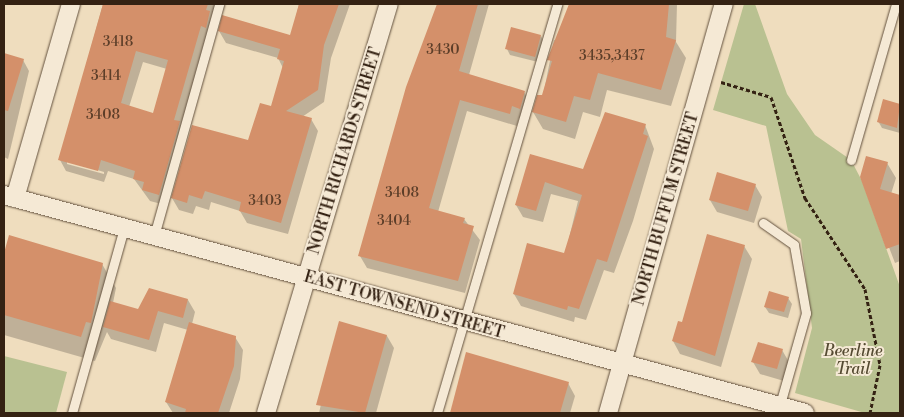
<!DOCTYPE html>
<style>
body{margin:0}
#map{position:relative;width:904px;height:417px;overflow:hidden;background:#efddbe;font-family:"Libre Bodoni",serif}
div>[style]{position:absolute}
.green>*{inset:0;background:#b9c191}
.shadow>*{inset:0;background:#0003}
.building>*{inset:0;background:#d4906a}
.path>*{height:3px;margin-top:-1.5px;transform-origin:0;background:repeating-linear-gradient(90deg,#342213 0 4px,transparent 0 6.5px)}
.roads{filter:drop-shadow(0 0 1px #63513e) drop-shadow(0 0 1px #63513e)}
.service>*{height:9px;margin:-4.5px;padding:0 4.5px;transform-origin:4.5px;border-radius:4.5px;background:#f5e9d5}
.minor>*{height:18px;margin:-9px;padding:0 9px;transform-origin:9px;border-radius:9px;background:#f5e9d5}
span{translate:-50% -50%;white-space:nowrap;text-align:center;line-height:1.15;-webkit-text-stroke:4px #f5e9d5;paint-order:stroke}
.number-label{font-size:14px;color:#5c3e29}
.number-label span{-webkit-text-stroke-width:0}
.street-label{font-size:16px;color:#342213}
.park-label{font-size:16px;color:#554a32;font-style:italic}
.frame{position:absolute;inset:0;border:5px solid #342213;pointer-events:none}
</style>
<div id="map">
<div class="green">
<i style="clip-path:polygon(744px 4px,755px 4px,787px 94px,815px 135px,851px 160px,862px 181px,900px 287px,900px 413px,865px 413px,795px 393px,812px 328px,801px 239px,788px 231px,766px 126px,713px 110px)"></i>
<i style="clip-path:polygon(4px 356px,67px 372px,56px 413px,4px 413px)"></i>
</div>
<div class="shadow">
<i style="clip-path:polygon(evenodd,103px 4px,220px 4px,165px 205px,150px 201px,134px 179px,108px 171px,104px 182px,66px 171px,60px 160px,103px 4px,143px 62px,167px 69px,154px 115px,129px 107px,143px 62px,103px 4px,67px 161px,104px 172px,104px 174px,67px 164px,67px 161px)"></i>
<i style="clip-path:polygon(299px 4px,350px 4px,331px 58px,324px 102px,302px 117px,311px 119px,318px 131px,288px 234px,247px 223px,240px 211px,211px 202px,209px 210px,196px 206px,193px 214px,179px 210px,172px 198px,249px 142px,272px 108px,283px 68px,278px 58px,226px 43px,219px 31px,291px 37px)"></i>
<i style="clip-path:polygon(439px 4px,489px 4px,469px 75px,524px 92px,531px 104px,527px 120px,519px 118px,517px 126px,467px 111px,438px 212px,464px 219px,480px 240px,465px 293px,367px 268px,360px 256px,407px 87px)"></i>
<i style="clip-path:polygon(570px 4px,677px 4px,676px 42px,686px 58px,671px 106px,607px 90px,600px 117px,583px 112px,575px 139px,543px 129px,533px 112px,543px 96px,554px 40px,645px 62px,568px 9px)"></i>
<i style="clip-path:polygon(541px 36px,544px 42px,538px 62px,510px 55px,507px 49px)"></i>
<i style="clip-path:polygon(4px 54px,23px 60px,29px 71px,8px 159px,4px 157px)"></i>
<i style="clip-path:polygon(884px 100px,900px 105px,900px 133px,882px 128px,878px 121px)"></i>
<i style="clip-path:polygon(645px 125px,654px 149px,633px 221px,614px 273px,604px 270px,586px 320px,575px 317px,574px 322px,521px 306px,514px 294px,565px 255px,578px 201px,551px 194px,543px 222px,523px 217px,516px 205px,531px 155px,584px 170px)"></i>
<i style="clip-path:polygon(887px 163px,896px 178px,891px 194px,900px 197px,900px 261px,895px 263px,862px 177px)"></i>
<i style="clip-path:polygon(755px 185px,762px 197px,754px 223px,717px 212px,710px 200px)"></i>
<i style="clip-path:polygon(10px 237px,102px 264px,116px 288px,113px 303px,139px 311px,188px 300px,195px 312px,192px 324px,235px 337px,243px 350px,240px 379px,229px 413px,173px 413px,166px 402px,188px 330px,164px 323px,156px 352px,111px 339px,107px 332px,95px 361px,4px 335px,4px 257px)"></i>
<i style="clip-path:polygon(744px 246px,752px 259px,721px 367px,680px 354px,673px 341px,683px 324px)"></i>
<i style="clip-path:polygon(788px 298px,792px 304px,788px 318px,769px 313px,765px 307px)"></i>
<i style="clip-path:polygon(340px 322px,387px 336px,394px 348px,376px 413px,319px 413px)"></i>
<i style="clip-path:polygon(782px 350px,789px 362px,784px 381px,760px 374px,753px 362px)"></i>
<i style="clip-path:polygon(467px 354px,568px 383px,575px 396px,570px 413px,451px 413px)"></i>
</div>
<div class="building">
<i style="clip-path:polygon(evenodd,103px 4px,208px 4px,206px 10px,210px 11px,206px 28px,201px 26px,174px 120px,180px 121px,159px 195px,142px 190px,144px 182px,133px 179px,135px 171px,101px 160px,98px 171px,58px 160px,103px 4px,136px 51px,168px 60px,153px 113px,121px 103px,136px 51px)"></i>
<i style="clip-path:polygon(299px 4px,339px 4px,324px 45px,318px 90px,286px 111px,312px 118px,281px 223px,239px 211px,241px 202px,205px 191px,202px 199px,189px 195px,187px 203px,171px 198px,192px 125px,248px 140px,260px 103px,271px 106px,284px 61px,277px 59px,280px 49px,218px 31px,222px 15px,290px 35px)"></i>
<i style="clip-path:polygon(437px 4px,478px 4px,459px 71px,525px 91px,520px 109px,512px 106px,510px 114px,460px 100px,429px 208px,465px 218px,463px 223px,474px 226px,458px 281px,358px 256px,406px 87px)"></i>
<i style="clip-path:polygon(569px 4px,669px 4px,666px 37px,676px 40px,661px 90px,598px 73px,590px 100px,574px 96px,566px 122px,532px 112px,537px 95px,542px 95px,552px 61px,547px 60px)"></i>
<i style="clip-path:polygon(511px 27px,541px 35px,535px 57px,505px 49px)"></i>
<i style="clip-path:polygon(4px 53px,24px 59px,8px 111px,4px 110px)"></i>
<i style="clip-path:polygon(883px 99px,900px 104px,897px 128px,877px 122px)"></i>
<i style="clip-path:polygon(605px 112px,646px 124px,643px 134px,648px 136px,607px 262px,597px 259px,579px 309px,568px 306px,567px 310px,513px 294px,527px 243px,564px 253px,582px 195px,545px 182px,536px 211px,515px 205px,530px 154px,583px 169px)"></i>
<i style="clip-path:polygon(866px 156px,888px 162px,880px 189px,900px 195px,900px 244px,886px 249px,860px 177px)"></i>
<i style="clip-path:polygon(717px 172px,756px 184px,748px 211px,709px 200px)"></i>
<i style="clip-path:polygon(707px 234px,745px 245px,715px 356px,672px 341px,678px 321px,682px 322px)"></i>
<i style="clip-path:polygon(9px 235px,103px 263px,91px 323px,86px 322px,81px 337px,4px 315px,4px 253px)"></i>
<i style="clip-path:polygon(149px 288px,188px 299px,183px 318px,158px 311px,149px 340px,103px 327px,110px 301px,138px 309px)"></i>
<i style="clip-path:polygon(769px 291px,789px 297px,784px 312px,764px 307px)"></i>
<i style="clip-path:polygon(339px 321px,387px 335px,365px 413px,316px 405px)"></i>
<i style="clip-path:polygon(189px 322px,236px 336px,234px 366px,218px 413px,185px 413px,186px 409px,165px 402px)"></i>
<i style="clip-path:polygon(758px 342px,783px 349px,777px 369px,751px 362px)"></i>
<i style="clip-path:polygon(466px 352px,569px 382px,560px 413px,450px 413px)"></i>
</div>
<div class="path">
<i style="left:721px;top:82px;width:52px;rotate:16.7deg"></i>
<i style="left:771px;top:97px;width:107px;rotate:71.4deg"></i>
<i style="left:805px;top:198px;width:109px;rotate:56.6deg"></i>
<i style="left:865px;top:289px;width:77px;rotate:78.8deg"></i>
<i style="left:880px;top:365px;width:49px;rotate:101.8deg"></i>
</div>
<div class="roads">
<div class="service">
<i style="left:851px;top:160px;width:162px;rotate:-73.9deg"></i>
<i style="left:763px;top:223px;width:38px;rotate:35deg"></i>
<i style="left:794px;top:245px;width:69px;rotate:80deg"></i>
<i style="left:806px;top:313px;width:99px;rotate:105.9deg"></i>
<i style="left:154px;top:236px;width:241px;rotate:-74.3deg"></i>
<i style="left:72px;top:413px;width:192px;rotate:-74.3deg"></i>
<i style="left:437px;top:413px;width:426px;rotate:-73.6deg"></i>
</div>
<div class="minor">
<i style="left:4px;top:195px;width:830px;rotate:15.22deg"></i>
<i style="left:15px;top:198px;width:202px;rotate:-73.9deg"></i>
<i style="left:266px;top:413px;width:427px;rotate:-73.3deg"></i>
<i style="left:608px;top:413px;width:425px;rotate:-74.2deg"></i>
</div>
</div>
<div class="number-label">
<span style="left:118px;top:42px">3418</span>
<span style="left:443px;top:50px">3430</span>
<span style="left:612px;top:56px">3435,3437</span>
<span style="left:106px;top:76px">3414</span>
<span style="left:103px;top:115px">3408</span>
<span style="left:402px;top:193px">3408</span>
<span style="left:265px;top:201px">3403</span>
<span style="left:394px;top:221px">3404</span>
</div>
<div class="street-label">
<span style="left:345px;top:151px;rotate:-73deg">NORTH RICHARDS STREET</span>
<span style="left:666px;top:209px;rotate:-74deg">NORTH BUFFUM STREET</span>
<span style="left:404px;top:305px;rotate:16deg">EAST TOWNSEND STREET</span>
</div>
<div class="park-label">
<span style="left:853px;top:360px">Beerline<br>Trail</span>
</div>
<div class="frame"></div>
</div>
